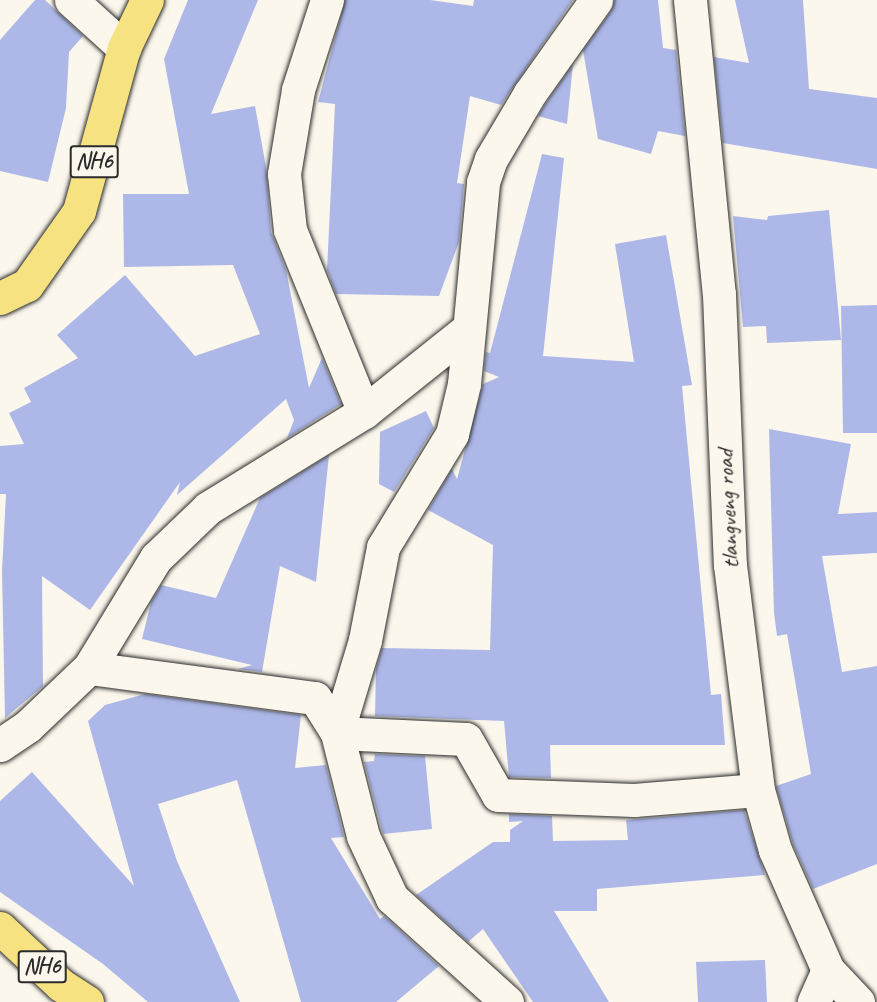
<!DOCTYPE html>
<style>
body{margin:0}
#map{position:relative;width:877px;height:1002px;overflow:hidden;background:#fbf7ec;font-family:Caveat,sans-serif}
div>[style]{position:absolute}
.building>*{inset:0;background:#adb8e8}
.roads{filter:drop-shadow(0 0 2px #2b2b2b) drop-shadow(0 0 2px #2b2b2b)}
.minor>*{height:33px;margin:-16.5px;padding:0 16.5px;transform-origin:16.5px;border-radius:16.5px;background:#fbf7ec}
.highway>*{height:33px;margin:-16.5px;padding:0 16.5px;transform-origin:16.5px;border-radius:16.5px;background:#f7e281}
span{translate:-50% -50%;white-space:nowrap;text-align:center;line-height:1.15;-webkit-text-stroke:5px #fbf7ec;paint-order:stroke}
.shield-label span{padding:2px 4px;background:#fbf7ec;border:2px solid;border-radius:4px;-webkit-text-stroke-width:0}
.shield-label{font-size:22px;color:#2b2b2b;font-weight:700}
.street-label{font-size:24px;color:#2b2b2b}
</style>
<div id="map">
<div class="building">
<i style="clip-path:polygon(35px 0,45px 0,83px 36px,69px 52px,66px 108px,48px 182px,0 171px,0 40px)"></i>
<i style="clip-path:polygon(188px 0,258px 0,211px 114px,255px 106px,266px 167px,271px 232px,286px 270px,309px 388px,322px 358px,341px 404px,287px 438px,294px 420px,286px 399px,177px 495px,180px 482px,90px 610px,42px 576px,43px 686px,5px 718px,2px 571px,6px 494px,0 494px,0 446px,24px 444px,9px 413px,31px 402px,24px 388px,78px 358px,57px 335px,125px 275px,195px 356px,260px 334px,233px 265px,124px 267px,123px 194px,189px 194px,164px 59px)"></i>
<i style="clip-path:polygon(345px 0,430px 0,473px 6px,474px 0,573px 0,501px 105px,470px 96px,457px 183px,464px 184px,459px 242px,439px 296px,336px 294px,327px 270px,335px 104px,318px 102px)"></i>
<i style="clip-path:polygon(614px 0,658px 0,663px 48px,676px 50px,685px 136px,658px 131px,651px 154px,598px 139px,583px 50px,611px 11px)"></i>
<i style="clip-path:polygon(735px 0,803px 0,809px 89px,877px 98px,877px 169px,723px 143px,714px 57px,749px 63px)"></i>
<i style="clip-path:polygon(573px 64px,567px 124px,538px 116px,546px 103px)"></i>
<i style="clip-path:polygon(542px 154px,564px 158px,543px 356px,634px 362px,615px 244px,666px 235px,692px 385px,682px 386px,711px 695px,721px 694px,725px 745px,550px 745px,551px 778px,509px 777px,504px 721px,375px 716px,376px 669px,382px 648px,490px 650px,493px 545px,428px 510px,452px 469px,457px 479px,483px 384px,499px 377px,484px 371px,486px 352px,490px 353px)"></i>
<i style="clip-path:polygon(829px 210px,841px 340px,767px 343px,766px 326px,743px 327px,733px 216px,767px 220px,768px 216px)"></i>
<i style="clip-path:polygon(877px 305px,877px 433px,843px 433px,841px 306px)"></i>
<i style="clip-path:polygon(426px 411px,434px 428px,394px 492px,379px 484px,380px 432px)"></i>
<i style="clip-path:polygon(769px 429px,851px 444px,838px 514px,877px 512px,877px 553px,822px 556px,842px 672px,877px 666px,877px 864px,813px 889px,793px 844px,776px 786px,811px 774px,787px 634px,777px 636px,774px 613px)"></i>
<i style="clip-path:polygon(329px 455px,316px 582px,280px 566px,262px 672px,238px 669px,252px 665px,142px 639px,151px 602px,161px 585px,216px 598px,260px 498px)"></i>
<i style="clip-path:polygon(145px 694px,301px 715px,295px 768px,326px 765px,344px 837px,331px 838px,380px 919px,384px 916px,439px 966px,396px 1002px,301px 1002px,237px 780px,158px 804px,177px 861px,240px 1002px,148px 1002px,103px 964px,0 892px,0 801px,32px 772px,134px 886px,88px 721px,105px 705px)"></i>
<i style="clip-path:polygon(375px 754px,425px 756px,432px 829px,383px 834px,364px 762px,374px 761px)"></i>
<i style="clip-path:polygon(744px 810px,765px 875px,597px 889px,597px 911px,554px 911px,609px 1002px,533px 1002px,483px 929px,468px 942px,416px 895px,493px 842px,510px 842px,510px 830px,523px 821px,509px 822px,509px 814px,552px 816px,553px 841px,628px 840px,626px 820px)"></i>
<i style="clip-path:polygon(765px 960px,767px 1002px,698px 1002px,696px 962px)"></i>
</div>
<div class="roads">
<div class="minor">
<i style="left:71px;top:0;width:72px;rotate:42.2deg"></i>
<i style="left:327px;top:0;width:95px;rotate:107.9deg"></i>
<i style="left:298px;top:90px;width:85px;rotate:99.5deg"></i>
<i style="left:284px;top:174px;width:56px;rotate:83.9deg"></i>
<i style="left:290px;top:230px;width:196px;rotate:67.9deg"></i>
<i style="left:690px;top:0;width:295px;rotate:84.4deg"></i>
<i style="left:719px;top:294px;width:271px;rotate:87.7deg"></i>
<i style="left:730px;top:565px;width:227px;rotate:82.9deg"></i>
<i style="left:758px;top:790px;width:62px;rotate:74.2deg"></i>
<i style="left:775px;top:850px;width:131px;rotate:66.2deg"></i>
<i style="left:828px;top:970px;width:35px;rotate:114deg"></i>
<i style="left:89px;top:668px;width:228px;rotate:7.6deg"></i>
<i style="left:315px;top:698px;width:41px;rotate:57.8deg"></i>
<i style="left:337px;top:733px;width:129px;rotate:2.7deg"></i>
<i style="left:466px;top:739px;width:64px;rotate:60.3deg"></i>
<i style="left:498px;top:795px;width:136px;rotate:2.1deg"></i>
<i style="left:634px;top:800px;width:124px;rotate:-4.6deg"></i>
<i style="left:0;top:745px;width:34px;rotate:-34deg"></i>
<i style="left:28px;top:726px;width:84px;rotate:-43.6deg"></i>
<i style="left:89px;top:668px;width:129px;rotate:-58.7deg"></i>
<i style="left:156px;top:558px;width:72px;rotate:-43.9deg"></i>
<i style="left:208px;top:508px;width:183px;rotate:-31.6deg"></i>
<i style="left:364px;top:412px;width:133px;rotate:-38.6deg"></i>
<i style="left:828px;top:970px;width:44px;rotate:46.8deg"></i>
<i style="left:507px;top:1002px;width:155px;rotate:-137.9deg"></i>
<i style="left:392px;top:898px;width:68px;rotate:-115.1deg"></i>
<i style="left:363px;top:836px;width:106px;rotate:-104.2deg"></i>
<i style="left:337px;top:733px;width:97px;rotate:-73.2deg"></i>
<i style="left:365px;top:640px;width:95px;rotate:-79deg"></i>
<i style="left:383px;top:547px;width:132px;rotate:-58.6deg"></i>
<i style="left:452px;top:434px;width:51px;rotate:-76.5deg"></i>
<i style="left:464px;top:384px;width:203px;rotate:-84.6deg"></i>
<i style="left:483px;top:182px;width:24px;rotate:-71deg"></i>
<i style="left:491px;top:159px;width:77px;rotate:-59.4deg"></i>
<i style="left:530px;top:93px;width:114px;rotate:-54.6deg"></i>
</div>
<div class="highway">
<i style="left:0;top:298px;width:30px;rotate:-26deg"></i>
<i style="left:27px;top:285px;width:90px;rotate:-54.9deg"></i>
<i style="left:79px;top:211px;width:169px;rotate:-74.6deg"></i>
<i style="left:124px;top:48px;width:53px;rotate:-64.4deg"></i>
<i style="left:0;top:928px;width:83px;rotate:43.1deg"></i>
<i style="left:61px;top:985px;width:31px;rotate:33deg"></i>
</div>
</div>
<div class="shield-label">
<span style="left:94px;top:162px">NH6</span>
<span style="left:42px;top:967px">NH6</span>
</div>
<div class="street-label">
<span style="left:728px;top:509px;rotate:-93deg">tlangveng road</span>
</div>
</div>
